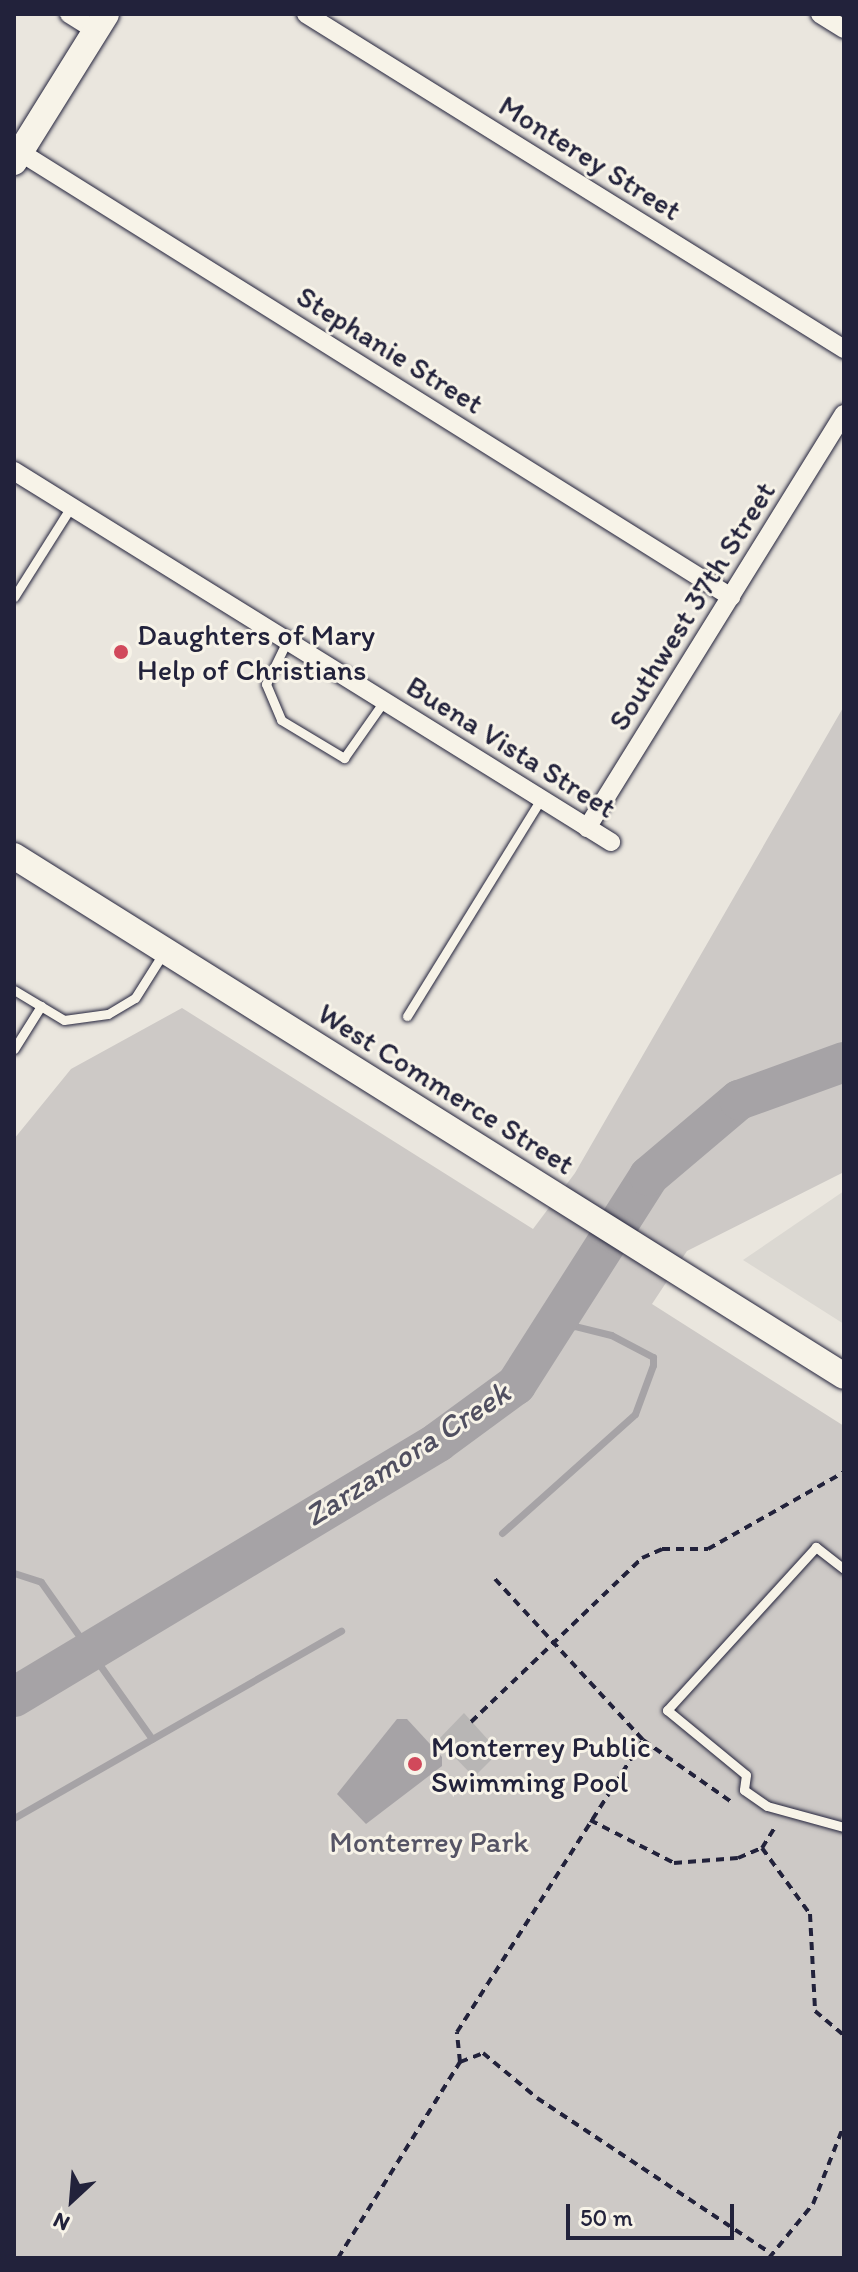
<!DOCTYPE html>
<style>
body{margin:0}
#map{position:relative;width:858px;height:2272px;overflow:hidden;background:#eae6de;font-family:Itim,sans-serif}
div>[style]{position:absolute}
.built>*{inset:0;background:#dbd8d2}
.green>*{inset:0;background:#cdc9c6}
.water>*{inset:0;background:#a6a3a6}
.stream>*{height:7px;margin:-3.5px;padding:0 3.5px;transform-origin:3.5px;border-radius:3.5px;background:#a6a3a6}
.river>*{height:40px;margin:-20px;padding:0 20px;transform-origin:20px;border-radius:20px;background:#a6a3a6}
.building>*{inset:0;background:#b8b6b5}
.path>*{height:4px;margin-top:-2px;transform-origin:0;background:repeating-linear-gradient(90deg,#22223b 0 8px,transparent 0 14px)}
.roads{filter:drop-shadow(0 0 2px #22223b) drop-shadow(0 0 2px #22223b)}
.service>*{height:9px;margin:-4.5px;padding:0 4.5px;transform-origin:4.5px;border-radius:4.5px;background:#f7f3e8}
.minor>*{height:18px;margin:-9px;padding:0 9px;transform-origin:9px;border-radius:9px;background:#f7f3e8}
.secondary>*{height:26px;margin:-13px;padding:0 13px;transform-origin:13px;border-radius:13px;background:#f7f3e8}
.dots>*{width:22px;height:22px;translate:-50% -50%;box-sizing:border-box;border:4px solid #f7f3e8;border-radius:50%}
span{translate:-50% -50%;white-space:nowrap;text-align:center;line-height:1.15;-webkit-text-stroke:6px #f7f3e8;paint-order:stroke}
.street-label{font-size:30px;color:#22223b}
.poi-label{font-size:30px;color:#22223b}
.left{translate:0 -50%;text-align:left}
.park-label{font-size:30px;color:#555465}
.water-label{font-size:32px;color:#504f60;font-style:italic}
.frame{position:absolute;inset:0;border:16px solid #22223b;pointer-events:none}
.north{position:absolute;left:32px;top:2160px;width:80px;height:80px;-webkit-text-stroke:6px #f7f3e8;paint-order:stroke;rotate:206deg;font-size:22px;font-weight:700;line-height:32px;text-align:center;color:#22223b}
.north::after{content:'';display:block;margin:auto;width:28px;height:36px;background:#22223b;clip-path:polygon(50% 0,100% 100%,50% 72%,0 100%)}
.scale{position:absolute;left:566px;top:2204px;width:168px;height:36px;box-sizing:border-box;border:4px solid #22223b;border-top:0;padding-left:10px;font-size:24px;line-height:28px;white-space:nowrap;color:#22223b;-webkit-text-stroke:6px #f7f3e8;paint-order:stroke}
</style>
<div id="map">
<div class="built">
<i style="clip-path:polygon(844px 1191px,844px 1324px,743px 1260px)"></i>
</div>
<div class="green">
<i style="clip-path:polygon(844px 706px,844px 1172px,687px 1251px,652px 1304px,844px 1426px,844px 2258px,14px 2258px,14px 1139px,71px 1069px,182px 1008px,533px 1229px,575px 1173px)"></i>
</div>
<div class="water">
<i style="clip-path:polygon(397px 1719px,407px 1719px,442px 1757px,442px 1766px,366px 1824px,337px 1794px)"></i>
</div>
<div class="stream">
<i style="left:502px;top:1533px;width:178px;rotate:-41.8deg"></i>
<i style="left:635px;top:1414px;width:52px;rotate:-69.8deg"></i>
<i style="left:653px;top:1365px;width:8px;rotate:-90deg"></i>
<i style="left:653px;top:1357px;width:47px;rotate:-152.4deg"></i>
<i style="left:611px;top:1335px;width:37px;rotate:-166deg"></i>
<i style="left:575px;top:1326px;width:20px;rotate:169deg"></i>
<i style="left:14px;top:1573px;width:28px;rotate:18deg"></i>
<i style="left:41px;top:1582px;width:192px;rotate:54.7deg"></i>
<i style="left:14px;top:1818px;width:377px;rotate:-29.8deg"></i>
</div>
<div class="river">
<i style="left:14px;top:1697px;width:495px;rotate:-31deg"></i>
<i style="left:438px;top:1442px;width:97px;rotate:-36.2deg"></i>
<i style="left:516px;top:1385px;width:248px;rotate:-57.5deg"></i>
<i style="left:649px;top:1176px;width:118px;rotate:-40.2deg"></i>
<i style="left:739px;top:1100px;width:112px;rotate:-19.9deg"></i>
</div>
<div class="building">
<i style="clip-path:polygon(464px 1713px,499px 1752px,474px 1777px,438px 1740px)"></i>
</div>
<div class="path">
<i style="left:495px;top:1579px;width:219px;rotate:47.4deg"></i>
<i style="left:643px;top:1740px;width:110px;rotate:35deg"></i>
<i style="left:471px;top:1722px;width:237px;rotate:-43.8deg"></i>
<i style="left:642px;top:1558px;width:22px;rotate:-24deg"></i>
<i style="left:662px;top:1549px;width:46px"></i>
<i style="left:708px;top:1549px;width:156px;rotate:-29.5deg"></i>
<i style="left:590px;top:1820px;width:94px;rotate:27.1deg"></i>
<i style="left:674px;top:1863px;width:64px;rotate:-4.5deg"></i>
<i style="left:738px;top:1858px;width:26px;rotate:-23deg"></i>
<i style="left:762px;top:1848px;width:26px;rotate:-58deg"></i>
<i style="left:762px;top:1848px;width:82px;rotate:54deg"></i>
<i style="left:810px;top:1914px;width:97px;rotate:87deg"></i>
<i style="left:815px;top:2011px;width:38px;rotate:40deg"></i>
<i style="left:460px;top:2062px;width:30px;rotate:-96deg"></i>
<i style="left:457px;top:2032px;width:346px;rotate:-57.5deg"></i>
<i style="left:338px;top:2258px;width:231px;rotate:-58.1deg"></i>
<i style="left:460px;top:2062px;width:25px;rotate:-21deg"></i>
<i style="left:483px;top:2053px;width:70px;rotate:39.8deg"></i>
<i style="left:537px;top:2098px;width:280px;rotate:33.6deg"></i>
<i style="left:769px;top:2258px;width:70px;rotate:-50.8deg"></i>
<i style="left:813px;top:2204px;width:85px;rotate:-68.6deg"></i>
</div>
<div class="roads">
<div class="service">
<i style="left:14px;top:597px;width:107px;rotate:-57.7deg"></i>
<i style="left:287px;top:641px;width:48px;rotate:116deg"></i>
<i style="left:266px;top:684px;width:39px;rotate:67deg"></i>
<i style="left:281px;top:720px;width:74px;rotate:31.1deg"></i>
<i style="left:344px;top:758px;width:70px;rotate:-54.9deg"></i>
<i style="left:14px;top:990px;width:58px;rotate:31deg"></i>
<i style="left:64px;top:1020px;width:44px;rotate:-7.8deg"></i>
<i style="left:108px;top:1014px;width:31px;rotate:-31deg"></i>
<i style="left:135px;top:998px;width:54px;rotate:-57.8deg"></i>
<i style="left:407px;top:1016px;width:255px;rotate:-58.3deg"></i>
<i style="left:14px;top:1049px;width:51px;rotate:-57.9deg"></i>
<i style="left:844px;top:1569px;width:36px;rotate:-142deg"></i>
<i style="left:816px;top:1547px;width:221px;rotate:132.4deg"></i>
<i style="left:667px;top:1710px;width:102px;rotate:39.4deg"></i>
<i style="left:746px;top:1775px;width:15px;rotate:98deg"></i>
<i style="left:744px;top:1790px;width:28px;rotate:35deg"></i>
<i style="left:767px;top:1806px;width:80px;rotate:15.3deg"></i>
</div>
<div class="minor">
<i style="left:69px;top:14px;width:32px;rotate:32deg"></i>
<i style="left:306px;top:14px;width:634px;rotate:31.91deg"></i>
<i style="left:820px;top:14px;width:28px;rotate:32deg"></i>
<i style="left:20px;top:152px;width:839px;rotate:32.04deg"></i>
<i style="left:14px;top:471px;width:703px;rotate:31.86deg"></i>
<i style="left:587px;top:828px;width:487px;rotate:-58.2deg"></i>
</div>
<div class="secondary">
<i style="left:14px;top:162px;width:174px;rotate:-58.1deg"></i>
<i style="left:14px;top:856px;width:979px;rotate:32.07deg"></i>
</div>
</div>
<div class="dots">
<i style="left:121px;top:652px;background:#d1495b"></i>
<i style="left:415px;top:1764px;background:#d1495b"></i>
</div>
<div class="street-label">
<span style="left:590px;top:158px;rotate:32deg">Monterey Street</span>
<span style="left:390px;top:350px;rotate:32deg">Stephanie Street</span>
<span style="left:692px;top:606px;rotate:-58deg">Southwest 37th Street</span>
<span style="left:511px;top:747px;rotate:32deg">Buena Vista Street</span>
<span style="left:446px;top:1089px;rotate:32deg">West Commerce Street</span>
</div>
<div class="poi-label">
<span class="left" style="left:137px;top:652px">Daughters of Mary<br>Help of Christians</span>
<span class="left" style="left:431px;top:1764px">Monterrey Public<br>Swimming Pool</span>
</div>
<div class="park-label">
<span style="left:429px;top:1842px">Monterrey Park</span>
</div>
<div class="water-label">
<span style="left:407px;top:1454px;rotate:-33deg">Zarzamora Creek</span>
</div>
<div class="frame"></div>
<div class="north">N</div>
<div class="scale">50 m</div>
</div>
